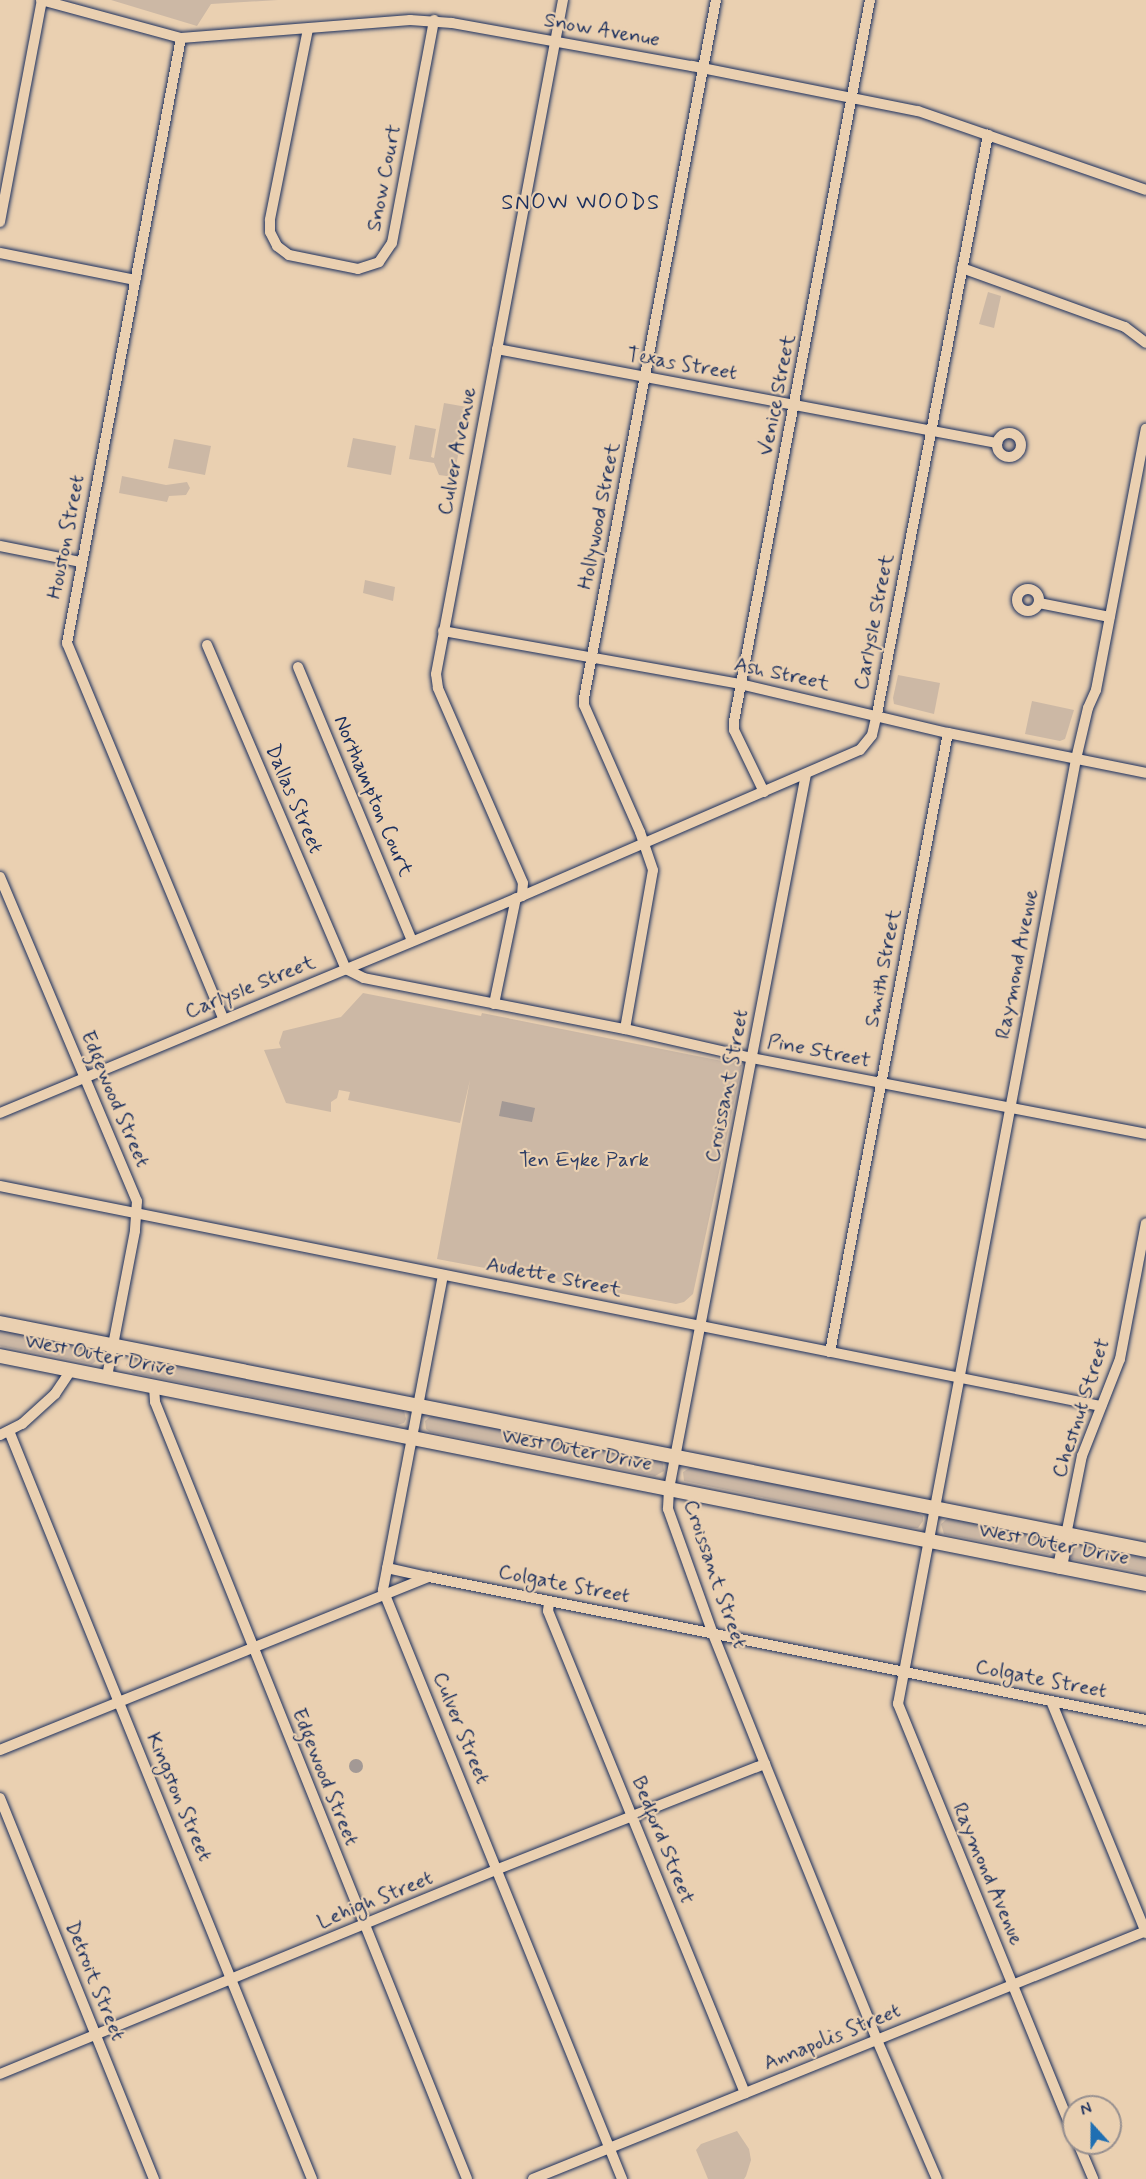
<!DOCTYPE html>
<style>
body{margin:0}
#map{position:relative;width:1146px;height:2179px;overflow:hidden;background:#ead0b1;font-family:Mynerve,sans-serif}
div>[style]{position:absolute}
.green>*{inset:0;background:#ccb8a5}
.round{border-radius:50%}
.water>*{inset:0;background:#a39995}
.roads{filter:drop-shadow(0 0 2px #1b2f5e) drop-shadow(0 0 2px #1b2f5e)}
.minor>*{height:10px;margin:-5px;padding:0 5px;transform-origin:5px;border-radius:5px;background:#ead0b1}
.minor>.ring{margin:-5px;padding:0;box-sizing:content-box;background:none;border:10px solid #ead0b1;border-radius:50%}
.major>*{height:14px;margin:-7px;padding:0 7px;transform-origin:7px;border-radius:7px;background:#ead0b1}
span{translate:-50% -50%;white-space:nowrap;text-align:center;line-height:1.15;-webkit-text-stroke:4.5px #ead0b1;paint-order:stroke}
.street-label{font-size:21px;color:#1b2f5e}
.park-label{font-size:21px;color:#2d3d65}
.neighbourhood-label{font-size:22px;color:#1b2f5e;letter-spacing:1.5px}
.north{position:absolute;left:1062px;top:2095px;width:60px;height:60px;box-sizing:border-box;background:#ead0b1;border:2px solid #979090;border-radius:50%;rotate:339deg;font-size:16px;font-weight:700;line-height:24px;text-align:center;color:#1b2f5e}
.north::after{content:'';display:block;margin:auto;width:21px;height:27px;background:#1f6fb2;clip-path:polygon(50% 0,100% 100%,50% 72%,0 100%)}
</style>
<div id="map">
<div class="green">
<i style="clip-path:polygon(111px 0,278px 0,211px 4px,197px 26px)"></i>
<i style="clip-path:polygon(988px 292px,1001px 296px,994px 328px,979px 324px)"></i>
<i style="clip-path:polygon(444px 403px,467px 407px,454px 477px,439px 475px,434px 463px,409px 459px,415px 425px,436px 429px,431px 457px,434px 458px)"></i>
<i style="clip-path:polygon(353px 438px,396px 446px,391px 475px,347px 467px)"></i>
<i class="round" style="left:1002px;top:438px;width:14px;height:14px"></i>
<i style="clip-path:polygon(174px 439px,211px 446px,205px 475px,168px 468px)"></i>
<i style="clip-path:polygon(122px 476px,166px 485px,187px 482px,190px 488px,186px 495px,169px 496px,167px 502px,119px 493px)"></i>
<i style="clip-path:polygon(365px 580px,395px 587px,393px 601px,363px 593px)"></i>
<i style="clip-path:polygon(898px 675px,940px 683px,934px 714px,894px 704px,893px 698px)"></i>
<i style="clip-path:polygon(1032px 701px,1074px 710px,1065px 739px,1060px 741px,1025px 734px)"></i>
<i style="clip-path:polygon(363px 993px,481px 1016px,482px 1013px,742px 1065px,693px 1294px,684px 1302px,676px 1304px,437px 1259px,470px 1080px,460px 1123px,348px 1100px,350px 1092px,339px 1090px,337px 1098px,331px 1102px,331px 1112px,286px 1103px,264px 1050px,281px 1048px,279px 1043px,283px 1031px,341px 1017px)"></i>
<i style="clip-path:polygon(0 1329px,94px 1348px,100px 1358px,92px 1364px,0 1346px)"></i>
<i style="clip-path:polygon(133px 1357px,399px 1409px,404px 1411px,406px 1419px,404px 1423px,397px 1425px,133px 1373px,126px 1365px)"></i>
<i style="clip-path:polygon(432px 1415px,659px 1460px,663px 1463px,664px 1471px,655px 1476px,430px 1432px,426px 1429px,425px 1421px)"></i>
<i style="clip-path:polygon(691px 1467px,916px 1512px,923px 1516px,923px 1521px,918px 1528px,911px 1528px,684px 1481px,683px 1472px)"></i>
<i style="clip-path:polygon(948px 1518px,1052px 1539px,1057px 1544px,1056px 1549px,1048px 1554px,944px 1534px,941px 1524px)"></i>
<i style="clip-path:polygon(1075px 1544px,1146px 1557px,1146px 1573px,1072px 1559px,1070px 1552px)"></i>
<i style="clip-path:polygon(737px 2131px,749px 2149px,751px 2160px,746px 2176px,744px 2179px,708px 2179px,696px 2150px,701px 2144px)"></i>
</div>
<div class="water">
<i style="clip-path:polygon(502px 1101px,535px 1108px,532px 1122px,499px 1116px)"></i>
<i class="round" style="left:349px;top:1759px;width:14px;height:14px"></i>
</div>
<div class="roads">
<div class="minor">
<i style="left:41px;top:0;width:145px;rotate:15.2deg"></i>
<i style="left:181px;top:38px;width:230px;rotate:-4.5deg"></i>
<i style="left:410px;top:20px;width:42px;rotate:4.1deg"></i>
<i style="left:452px;top:23px;width:244px;rotate:10.2deg"></i>
<i style="left:692px;top:66px;width:230px;rotate:11.3deg"></i>
<i style="left:918px;top:111px;width:241px;rotate:19.1deg"></i>
<i style="left:308px;top:29px;width:195px;rotate:101.3deg"></i>
<i style="left:270px;top:220px;width:12px;rotate:90deg"></i>
<i style="left:270px;top:232px;width:16px;rotate:63deg"></i>
<i style="left:277px;top:246px;width:15px;rotate:37deg"></i>
<i style="left:289px;top:255px;width:70px;rotate:11.5deg"></i>
<i style="left:358px;top:269px;width:22px;rotate:-18deg"></i>
<i style="left:379px;top:262px;width:23px;rotate:-56deg"></i>
<i style="left:392px;top:243px;width:227px;rotate:-79.3deg"></i>
<i style="left:181px;top:38px;width:616px;rotate:100.67deg"></i>
<i style="left:67px;top:643px;width:406px;rotate:67.4deg"></i>
<i style="left:0;top:222px;width:226px;rotate:-79.3deg"></i>
<i style="left:0;top:253px;width:138px;rotate:11.3deg"></i>
<i style="left:962px;top:268px;width:173px;rotate:19.9deg"></i>
<i style="left:1125px;top:327px;width:26px;rotate:37deg"></i>
<i style="left:497px;top:349px;width:509px;rotate:10.65deg"></i>
<i class="ring" style="left:997px;top:433px;width:14px;height:14px"></i>
<i style="left:0;top:546px;width:83px;rotate:11.2deg"></i>
<i class="ring" style="left:1017px;top:589px;width:12px;height:12px"></i>
<i style="left:1039px;top:603px;width:72px;rotate:11.2deg"></i>
<i style="left:443px;top:631px;width:302px;rotate:10.1deg"></i>
<i style="left:740px;top:684px;width:214px;rotate:13.3deg"></i>
<i style="left:948px;top:733px;width:202px;rotate:11.4deg"></i>
<i style="left:207px;top:645px;width:353px;rotate:66.8deg"></i>
<i style="left:346px;top:969px;width:20px;rotate:27deg"></i>
<i style="left:364px;top:978px;width:266px;rotate:11.1deg"></i>
<i style="left:625px;top:1029px;width:130px;rotate:12.9deg"></i>
<i style="left:752px;top:1058px;width:401px;rotate:10.9deg"></i>
<i style="left:298px;top:667px;width:297px;rotate:67.4deg"></i>
<i style="left:806px;top:774px;width:728px;rotate:100.85deg"></i>
<i style="left:669px;top:1489px;width:20px;rotate:93deg"></i>
<i style="left:668px;top:1509px;width:133px;rotate:70.2deg"></i>
<i style="left:713px;top:1634px;width:140px;rotate:68.2deg"></i>
<i style="left:765px;top:1764px;width:298px;rotate:67.9deg"></i>
<i style="left:877px;top:2040px;width:151px;rotate:66.7deg"></i>
<i style="left:764px;top:792px;width:69px;rotate:-115.8deg"></i>
<i style="left:734px;top:730px;width:9px;rotate:-90deg"></i>
<i style="left:734px;top:721px;width:734px;rotate:-79.32deg"></i>
<i style="left:0;top:877px;width:352px;rotate:67.1deg"></i>
<i style="left:137px;top:1201px;width:30px;rotate:94deg"></i>
<i style="left:135px;top:1231px;width:149px;rotate:100.9deg"></i>
<i style="left:522px;top:896px;width:13px;rotate:-86deg"></i>
<i style="left:523px;top:883px;width:213px;rotate:-113.6deg"></i>
<i style="left:438px;top:688px;width:14px;rotate:-98deg"></i>
<i style="left:436px;top:674px;width:686px;rotate:-79.33deg"></i>
<i style="left:494px;top:1004px;width:108px;rotate:-78.3deg"></i>
<i style="left:625px;top:1029px;width:161px;rotate:-80deg"></i>
<i style="left:653px;top:870px;width:40px;rotate:-108.9deg"></i>
<i style="left:640px;top:832px;width:139px;rotate:-113.8deg"></i>
<i style="left:584px;top:705px;width:7px;rotate:-90deg"></i>
<i style="left:584px;top:698px;width:710px;rotate:-79.29deg"></i>
<i style="left:0;top:1113px;width:565px;rotate:-22.57deg"></i>
<i style="left:522px;top:896px;width:368px;rotate:-23.4deg"></i>
<i style="left:860px;top:750px;width:19px;rotate:-51deg"></i>
<i style="left:872px;top:735px;width:22px;rotate:-77deg"></i>
<i style="left:877px;top:714px;width:590px;rotate:-79.15deg"></i>
<i style="left:0;top:1186px;width:1123px;rotate:11.3deg"></i>
<i style="left:443px;top:1275px;width:321px;rotate:100.8deg"></i>
<i style="left:383px;top:1590px;width:636px;rotate:67.91deg"></i>
<i style="left:830px;top:1352px;width:630px;rotate:-79.21deg"></i>
<i style="left:154px;top:1387px;width:15px;rotate:86deg"></i>
<i style="left:155px;top:1402px;width:837px;rotate:68.12deg"></i>
<i style="left:9px;top:1431px;width:807px;rotate:67.95deg"></i>
<i style="left:0;top:1435px;width:25px;rotate:-27deg"></i>
<i style="left:22px;top:1424px;width:45px;rotate:-42.3deg"></i>
<i style="left:55px;top:1394px;width:29px;rotate:-56deg"></i>
<i style="left:1066px;top:1535px;width:81px;rotate:-78.6deg"></i>
<i style="left:1082px;top:1456px;width:104px;rotate:-68.6deg"></i>
<i style="left:1120px;top:1359px;width:138px;rotate:-79.2deg"></i>
<i style="left:387px;top:1568px;width:42px;rotate:12.4deg"></i>
<i style="left:549px;top:1602px;width:9px;rotate:96deg"></i>
<i style="left:548px;top:1611px;width:521px;rotate:67.77deg"></i>
<i style="left:1051px;top:1701px;width:251px;rotate:67.7deg"></i>
<i style="left:0;top:1750px;width:463px;rotate:-22deg"></i>
<i style="left:429px;top:1577px;width:731px;rotate:11.28deg"></i>
<i style="left:0;top:1798px;width:411px;rotate:68deg"></i>
<i style="left:0;top:2074px;width:539px;rotate:-22.37deg"></i>
<i style="left:498px;top:1869px;width:287px;rotate:-21.5deg"></i>
<i style="left:1074px;top:2135px;width:466px;rotate:-112.2deg"></i>
<i style="left:898px;top:1704px;width:962px;rotate:-79.33deg"></i>
<i style="left:1076px;top:759px;width:52px;rotate:-76.8deg"></i>
<i style="left:1088px;top:708px;width:20px;rotate:-66deg"></i>
<i style="left:1096px;top:690px;width:266px;rotate:-79.2deg"></i>
<i style="left:1078px;top:2143px;width:39px;rotate:67deg"></i>
<i style="left:533px;top:2179px;width:661px;rotate:-22.03deg"></i>
</div>
<div class="major">
<i style="left:0;top:1323px;width:1168px;rotate:11.2deg"></i>
<i style="left:0;top:1356px;width:1168px;rotate:11.25deg"></i>
<i style="left:1060px;top:1567px;width:33px;rotate:-79deg"></i>
</div>
</div>
<div class="street-label">
<span style="left:602px;top:30px;rotate:10deg">Snow Avenue</span>
<span style="left:384px;top:178px;rotate:-79deg">Snow Court</span>
<span style="left:682px;top:364px;rotate:10deg">Texas Street</span>
<span style="left:777px;top:395px;rotate:-79deg">Venice Street</span>
<span style="left:457px;top:451px;rotate:-79deg">Culver Avenue</span>
<span style="left:599px;top:516px;rotate:-79deg">Hollywood Street</span>
<span style="left:66px;top:537px;rotate:-79deg">Houston Street</span>
<span style="left:874px;top:622px;rotate:-79deg">Carlysle Street</span>
<span style="left:782px;top:674px;rotate:12deg">Ash Street</span>
<span style="left:373px;top:796px;rotate:67deg">Northampton Court</span>
<span style="left:294px;top:799px;rotate:67deg">Dallas Street</span>
<span style="left:1017px;top:964px;rotate:-79deg">Raymond Avenue</span>
<span style="left:883px;top:968px;rotate:-79deg">Smith Street</span>
<span style="left:250px;top:987px;rotate:-22deg">Carlysle Street</span>
<span style="left:819px;top:1051px;rotate:11deg">Pine Street</span>
<span style="left:727px;top:1086px;rotate:-79deg">Croissant Street</span>
<span style="left:115px;top:1099px;rotate:67deg">Edgewood Street</span>
<span style="left:554px;top:1277px;rotate:11deg">Audette Street</span>
<span style="left:100px;top:1355px;rotate:11deg">West Outer Drive</span>
<span style="left:1081px;top:1408px;rotate:-72deg">Chestnut Street</span>
<span style="left:577px;top:1450px;rotate:11deg">West Outer Drive</span>
<span style="left:1054px;top:1544px;rotate:11deg">West Outer Drive</span>
<span style="left:715px;top:1574px;rotate:71deg">Croissant Street</span>
<span style="left:564px;top:1584px;rotate:11deg">Colgate Street</span>
<span style="left:1041px;top:1679px;rotate:11deg">Colgate Street</span>
<span style="left:461px;top:1728px;rotate:68deg">Culver Street</span>
<span style="left:325px;top:1777px;rotate:68deg">Edgewood Street</span>
<span style="left:179px;top:1797px;rotate:67deg">Kingston Street</span>
<span style="left:663px;top:1840px;rotate:68deg">Bedford Street</span>
<span style="left:988px;top:1874px;rotate:67deg">Raymond Avenue</span>
<span style="left:375px;top:1900px;rotate:-22deg">Lehigh Street</span>
<span style="left:95px;top:1981px;rotate:68deg">Detroit Street</span>
<span style="left:832px;top:2037px;rotate:-22deg">Annapolis Street</span>
</div>
<div class="park-label">
<span style="left:584px;top:1160px">Ten Eyke Park</span>
</div>
<div class="neighbourhood-label">
<span style="left:581px;top:204px">SNOW WOODS</span>
</div>
<div class="north">N</div>
</div>
